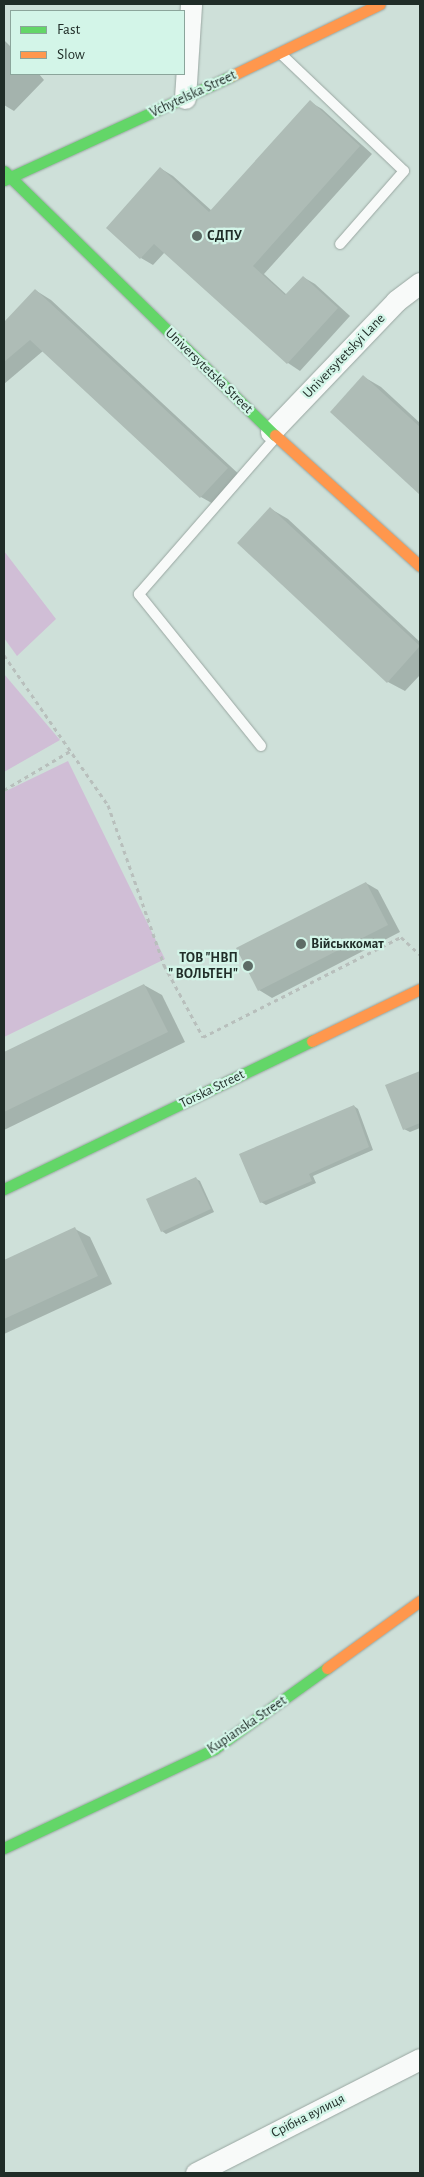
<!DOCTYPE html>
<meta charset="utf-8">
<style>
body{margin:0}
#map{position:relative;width:424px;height:2177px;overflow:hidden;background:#cee0d9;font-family:"Alegreya Sans",sans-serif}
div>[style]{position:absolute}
.green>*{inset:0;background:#d0bed6}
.shadow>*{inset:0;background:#0003}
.building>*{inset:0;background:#aebcb6}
.path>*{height:3px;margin-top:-1.5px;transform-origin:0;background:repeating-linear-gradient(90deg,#b8bfbc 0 4px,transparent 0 8px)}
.roads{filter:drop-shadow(0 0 1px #99a6a1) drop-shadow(0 0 1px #99a6a1)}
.lane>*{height:10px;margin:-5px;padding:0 5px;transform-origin:5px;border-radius:5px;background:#f8faf9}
.street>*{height:21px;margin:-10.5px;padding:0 10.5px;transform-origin:10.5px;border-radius:10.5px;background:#f8faf9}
.fast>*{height:11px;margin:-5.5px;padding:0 5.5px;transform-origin:5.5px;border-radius:5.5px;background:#63d668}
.slow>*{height:11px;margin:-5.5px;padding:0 5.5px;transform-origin:5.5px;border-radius:5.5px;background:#ff974d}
.dots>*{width:14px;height:14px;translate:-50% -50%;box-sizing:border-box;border:2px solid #d3f5e8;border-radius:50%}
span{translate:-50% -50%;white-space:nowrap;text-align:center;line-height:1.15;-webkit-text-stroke:4.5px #d3f5e8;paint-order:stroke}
.street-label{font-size:14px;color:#202d28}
.poi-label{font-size:14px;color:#202d28;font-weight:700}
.left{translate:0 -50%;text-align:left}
.right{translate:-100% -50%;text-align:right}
.frame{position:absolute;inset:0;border:5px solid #202d28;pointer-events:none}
.legend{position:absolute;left:10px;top:10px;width:175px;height:65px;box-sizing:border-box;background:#d3f5e8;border:1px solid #8ba59b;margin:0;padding:6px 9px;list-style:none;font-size:15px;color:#202d28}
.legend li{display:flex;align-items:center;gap:10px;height:25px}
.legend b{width:25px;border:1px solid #8ba59b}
</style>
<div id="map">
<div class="green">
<i style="clip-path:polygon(4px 551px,56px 619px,17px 656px,4px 638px)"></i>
<i style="clip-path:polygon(4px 674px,60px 740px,4px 772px)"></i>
<i style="clip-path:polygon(68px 761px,165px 959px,4px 1037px,4px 792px)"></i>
</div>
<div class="shadow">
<i style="clip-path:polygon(4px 40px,11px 47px,11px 74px,39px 74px,44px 80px,14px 111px,4px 105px)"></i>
<i style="clip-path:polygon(310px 102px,322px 109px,372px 154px,264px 274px,287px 295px,303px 277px,315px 284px,350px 316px,300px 371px,288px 363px,165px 252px,153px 265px,141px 258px,160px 168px,173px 176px,212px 211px)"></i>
<i style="clip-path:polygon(35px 290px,51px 300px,243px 478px,217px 506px,201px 497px,43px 351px,4px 384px,4px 324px)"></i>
<i style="clip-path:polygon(364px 377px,381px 387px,420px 423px,420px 493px,331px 412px)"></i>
<i style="clip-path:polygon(271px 509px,288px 519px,420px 642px,420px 675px,405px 691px,388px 682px)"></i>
<i style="clip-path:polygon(366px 883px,378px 890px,400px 932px,272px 998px,259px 990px,238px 948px)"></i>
<i style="clip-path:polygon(144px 985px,162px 995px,185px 1042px,4px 1130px,4px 1053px)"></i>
<i style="clip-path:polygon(420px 1072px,420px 1128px,410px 1132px,404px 1129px,387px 1086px)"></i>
<i style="clip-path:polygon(354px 1106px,358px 1109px,373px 1150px,313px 1176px,316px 1183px,266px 1205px,261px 1202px)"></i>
<i style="clip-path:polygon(195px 1178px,200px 1181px,214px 1212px,166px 1234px,162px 1231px)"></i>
<i style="clip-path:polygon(75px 1229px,90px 1237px,112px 1284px,4px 1334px,4px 1262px)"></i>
</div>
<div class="building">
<i style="clip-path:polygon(310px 100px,360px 146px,253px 266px,285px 295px,303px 276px,338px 308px,287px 364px,154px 244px,140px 259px,106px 228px,160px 167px,209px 212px)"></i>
<i style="clip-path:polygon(35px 289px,228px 468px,200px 498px,30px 340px,4px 362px,4px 322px)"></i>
<i style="clip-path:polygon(363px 375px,420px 427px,420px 495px,330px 412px)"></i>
<i style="clip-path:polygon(270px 507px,420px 646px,387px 683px,237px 543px)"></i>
<i style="clip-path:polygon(366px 882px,388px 925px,258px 991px,236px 948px)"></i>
<i style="clip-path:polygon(144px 984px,168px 1032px,4px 1112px,4px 1052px)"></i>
<i style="clip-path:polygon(420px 1071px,420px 1123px,403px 1130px,385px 1085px)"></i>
<i style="clip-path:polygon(354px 1105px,369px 1147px,309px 1174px,312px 1181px,260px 1203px,239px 1154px)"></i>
<i style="clip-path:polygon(196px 1177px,211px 1209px,161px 1232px,146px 1199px)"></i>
<i style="clip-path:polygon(75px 1227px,98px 1276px,4px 1319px,4px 1260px)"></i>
</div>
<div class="path">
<i style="left:4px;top:655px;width:183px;rotate:55.3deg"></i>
<i style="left:108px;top:805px;width:170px;rotate:70.7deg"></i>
<i style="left:164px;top:965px;width:82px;rotate:61.6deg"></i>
<i style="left:203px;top:1037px;width:222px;rotate:-26.8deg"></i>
<i style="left:401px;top:937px;width:26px;rotate:43deg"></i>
<i style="left:4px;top:790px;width:79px;rotate:-30.5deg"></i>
</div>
<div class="roads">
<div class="lane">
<i style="left:280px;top:53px;width:171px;rotate:43.6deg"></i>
<i style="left:404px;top:171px;width:97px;rotate:131.2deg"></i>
<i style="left:261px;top:746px;width:195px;rotate:-128.8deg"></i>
<i style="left:139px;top:594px;width:208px;rotate:-48.9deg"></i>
</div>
<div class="street">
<i style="left:185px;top:98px;width:94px;rotate:-86.3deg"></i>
<i style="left:271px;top:432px;width:181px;rotate:-46.3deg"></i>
<i style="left:396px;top:301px;width:30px;rotate:-37deg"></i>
<i style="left:196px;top:2173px;width:251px;rotate:-27deg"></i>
</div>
<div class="fast">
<i style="left:4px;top:171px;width:378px;rotate:44.3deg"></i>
<i style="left:4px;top:180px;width:250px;rotate:-24.6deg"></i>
<i style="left:4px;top:1189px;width:342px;rotate:-25.7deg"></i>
<i style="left:4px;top:1848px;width:232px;rotate:-25.2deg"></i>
<i style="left:214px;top:1749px;width:139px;rotate:-35.6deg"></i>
</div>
<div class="slow">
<i style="left:231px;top:76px;width:165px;rotate:-25.8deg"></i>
<i style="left:275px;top:435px;width:195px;rotate:42.1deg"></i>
<i style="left:312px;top:1041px;width:120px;rotate:-25.7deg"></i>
<i style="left:327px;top:1668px;width:115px;rotate:-35.8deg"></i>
</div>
</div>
<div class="dots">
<i style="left:197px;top:236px;background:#5d6c66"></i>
<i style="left:301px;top:944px;background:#5d6c66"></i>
<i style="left:248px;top:966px;background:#5d6c66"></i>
</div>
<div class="street-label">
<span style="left:193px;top:94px;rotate:-25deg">Vchytelska Street</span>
<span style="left:344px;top:356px;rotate:-46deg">Universytetskyi Lane</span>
<span style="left:209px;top:371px;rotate:44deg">Universytetska Street</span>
<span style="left:212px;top:1089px;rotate:-26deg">Torska Street</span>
<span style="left:247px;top:1725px;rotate:-34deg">Kupianska Street</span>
<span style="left:308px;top:2116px;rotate:-27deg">Срібна вулиця</span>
</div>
<div class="poi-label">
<span class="left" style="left:207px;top:236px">СДПУ</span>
<span class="left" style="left:311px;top:944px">Військкомат</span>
<span class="right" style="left:238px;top:966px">ТОВ "НВП<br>" ВОЛЬТЕН"</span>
</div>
<div class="frame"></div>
<ul class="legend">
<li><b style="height:6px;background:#63d668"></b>Fast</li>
<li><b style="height:6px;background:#ff974d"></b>Slow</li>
</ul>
</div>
